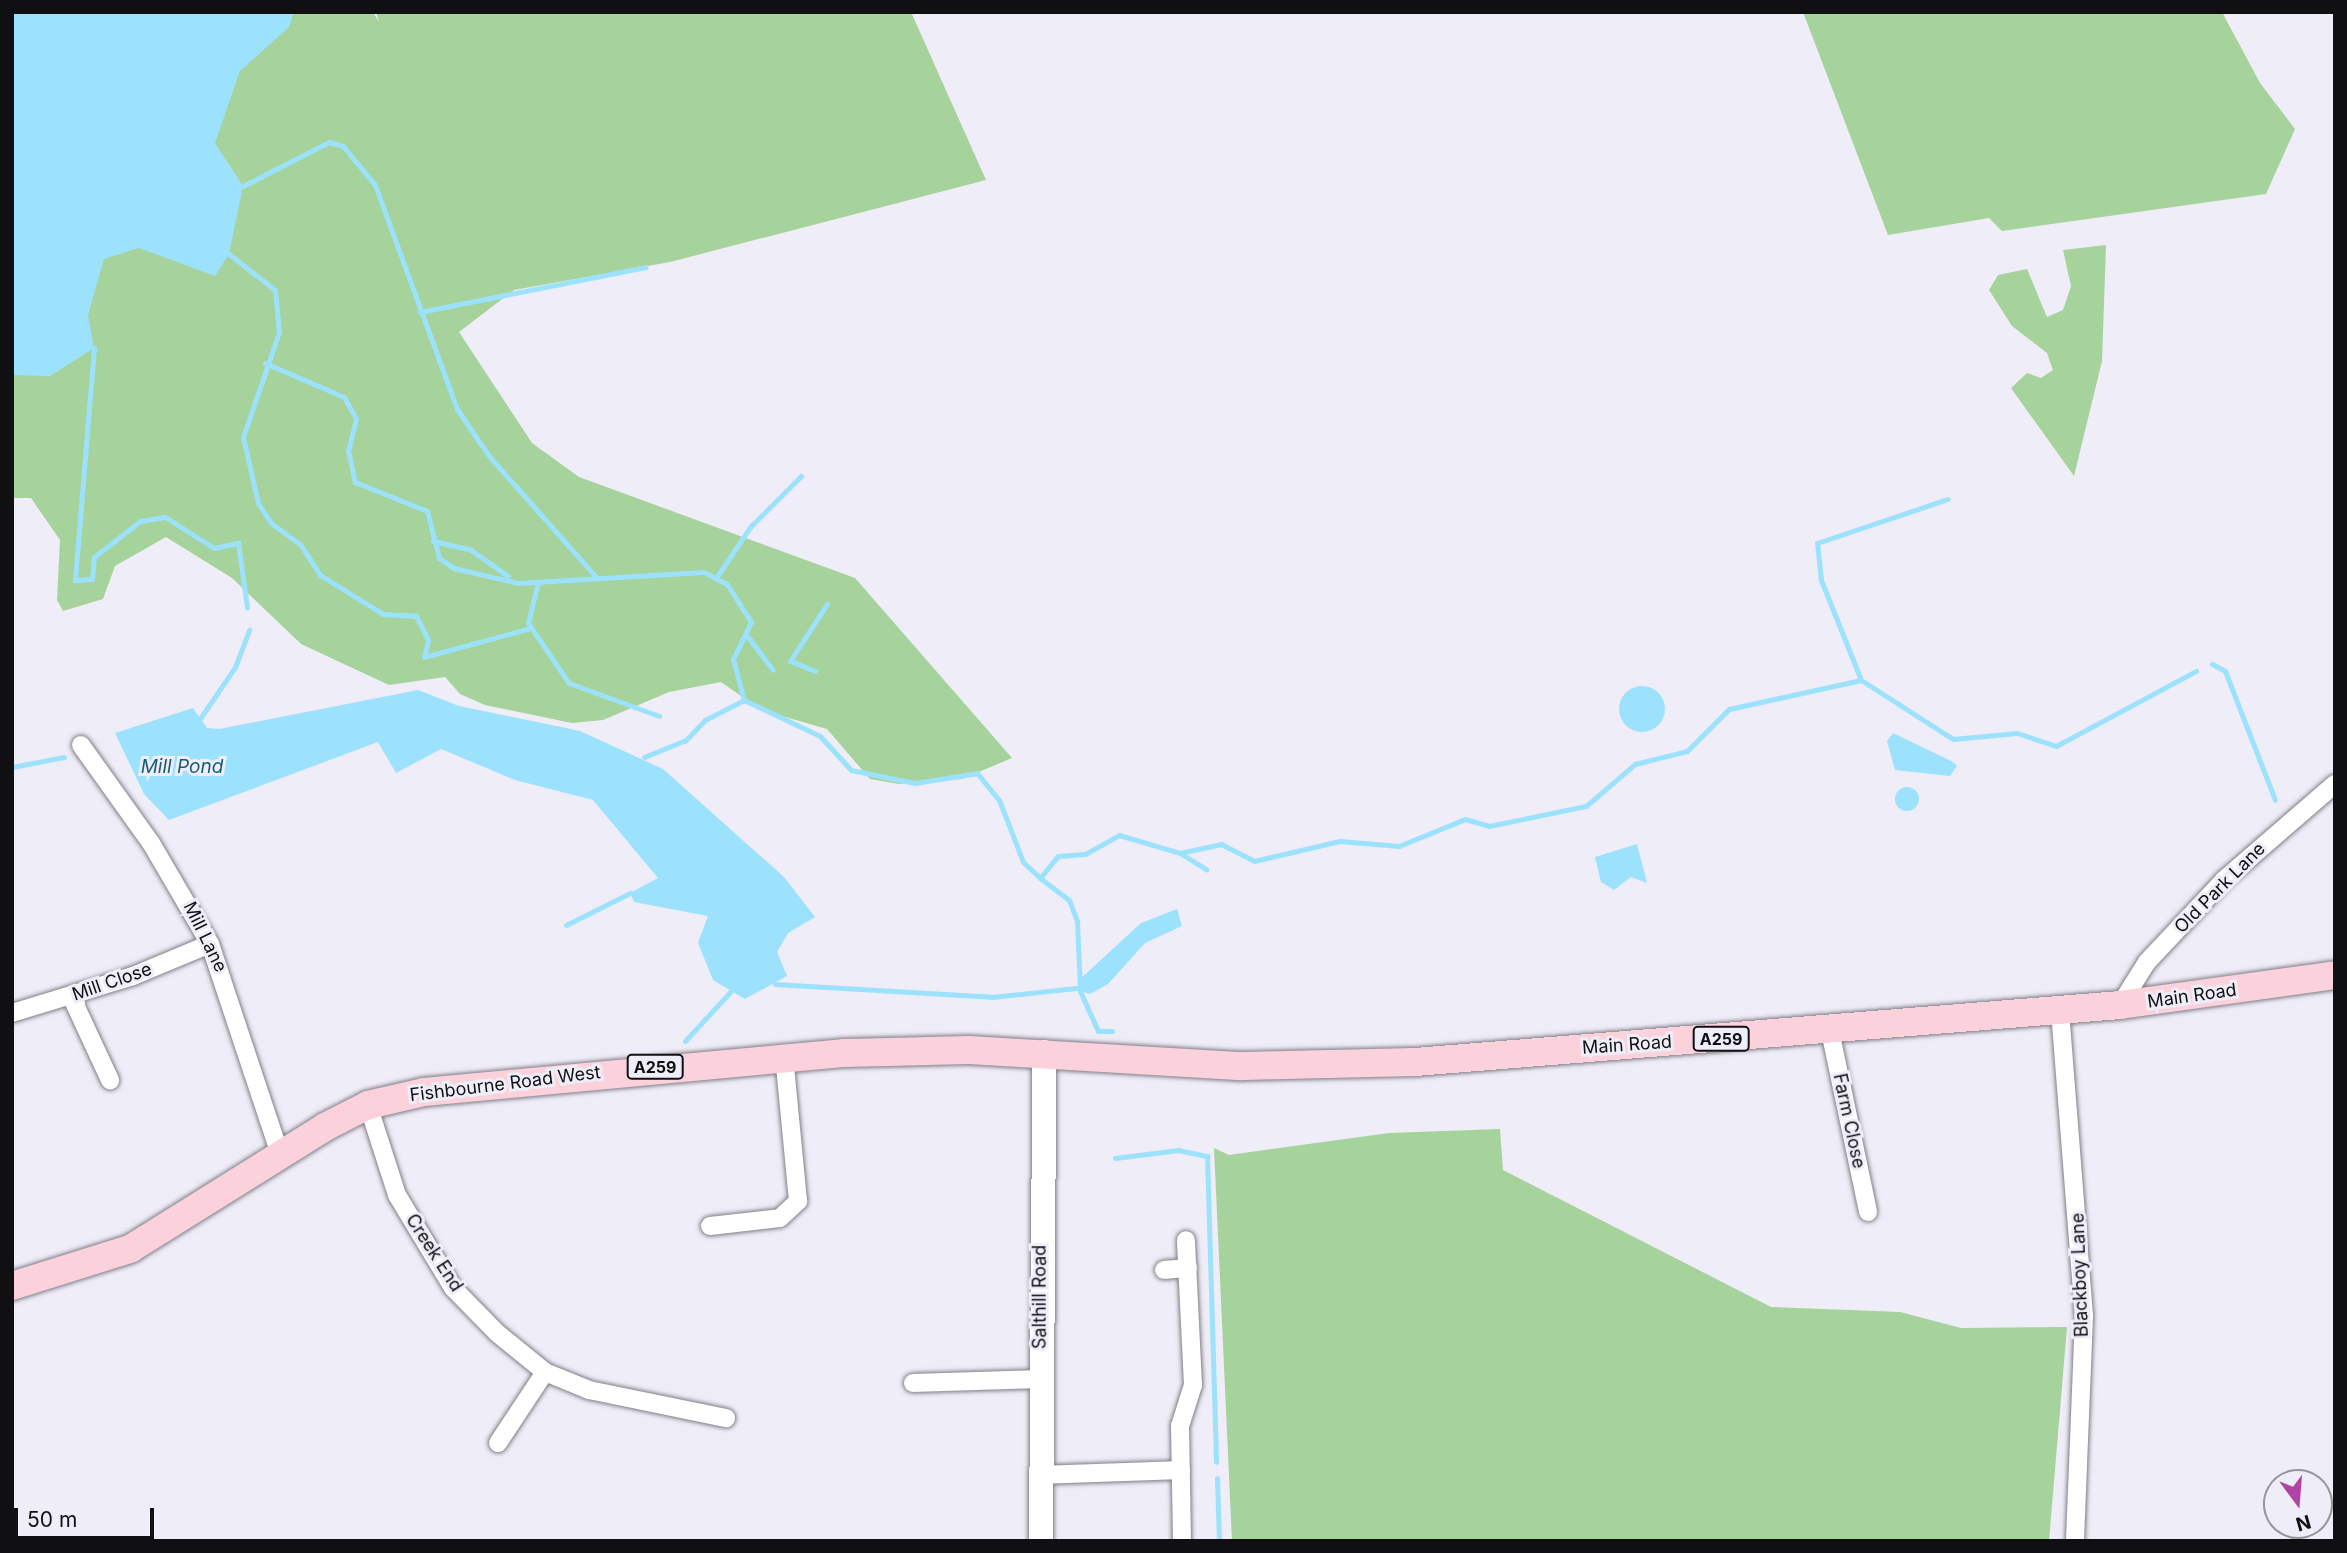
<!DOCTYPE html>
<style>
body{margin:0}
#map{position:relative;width:2347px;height:1553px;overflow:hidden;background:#efedf7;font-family:Inter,sans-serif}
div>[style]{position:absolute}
.green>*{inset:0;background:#a6d29b}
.water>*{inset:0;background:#9ce2fc}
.round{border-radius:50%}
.stream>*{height:5px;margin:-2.5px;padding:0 2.5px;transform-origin:2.5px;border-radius:2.5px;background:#9ce2fc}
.roads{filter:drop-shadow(0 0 2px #807f88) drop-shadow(0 0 2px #807f88)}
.street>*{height:18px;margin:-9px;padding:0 9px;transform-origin:9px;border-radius:9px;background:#fff}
.secondary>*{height:24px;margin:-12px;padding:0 12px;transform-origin:12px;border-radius:12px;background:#fff}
.primary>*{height:28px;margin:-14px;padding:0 14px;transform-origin:14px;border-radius:14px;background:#fbd2dc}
span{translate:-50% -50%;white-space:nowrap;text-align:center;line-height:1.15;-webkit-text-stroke:6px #efedf7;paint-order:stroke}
.shield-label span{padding:2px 5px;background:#efedf7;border:2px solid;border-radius:5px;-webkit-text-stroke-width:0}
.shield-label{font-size:16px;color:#101013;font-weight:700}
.street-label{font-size:18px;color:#101013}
.water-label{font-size:19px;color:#145e74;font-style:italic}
.frame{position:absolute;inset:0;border:14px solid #101013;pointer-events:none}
.north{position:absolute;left:2263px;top:1469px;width:70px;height:70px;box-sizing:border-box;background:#efedf7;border:2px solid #96959c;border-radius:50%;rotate:164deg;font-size:19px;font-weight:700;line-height:28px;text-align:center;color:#101013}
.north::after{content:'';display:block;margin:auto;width:24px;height:32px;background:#b044a4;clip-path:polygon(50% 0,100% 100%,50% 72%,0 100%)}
.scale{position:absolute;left:14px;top:1508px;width:140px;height:32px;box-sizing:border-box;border:4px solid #101013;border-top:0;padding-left:9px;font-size:21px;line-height:24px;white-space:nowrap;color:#101013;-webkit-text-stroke:5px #efedf7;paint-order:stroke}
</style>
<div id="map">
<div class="green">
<i style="clip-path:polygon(12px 12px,373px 12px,379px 22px,376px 12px,911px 12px,986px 180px,670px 262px,514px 290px,459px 332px,532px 443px,579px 477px,855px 578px,1012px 758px,962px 779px,899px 784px,870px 779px,827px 729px,761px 710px,721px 682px,669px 692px,603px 720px,572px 723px,485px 705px,460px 694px,445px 677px,389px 685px,301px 644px,232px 578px,166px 537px,115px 566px,103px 599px,63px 611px,57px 600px,60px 540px,31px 498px,12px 498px)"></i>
<i style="clip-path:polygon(1803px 12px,2222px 12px,2260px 83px,2295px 129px,2266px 194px,2002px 231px,1989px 218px,1888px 235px)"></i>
<i style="clip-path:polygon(2106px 245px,2102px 361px,2074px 476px,2011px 388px,2027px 373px,2041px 378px,2053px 370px,2047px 353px,2012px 326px,1989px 290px,1998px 275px,2027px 269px,2047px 317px,2063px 310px,2071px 286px,2063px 250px)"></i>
<i style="clip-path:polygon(1500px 1129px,1503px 1170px,1771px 1307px,1900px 1312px,1961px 1328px,2067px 1327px,2049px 1541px,1232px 1541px,1214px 1148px,1229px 1155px,1389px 1133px)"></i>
</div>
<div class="water">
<i style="clip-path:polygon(12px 12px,294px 12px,289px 27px,240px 71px,215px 143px,243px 186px,229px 254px,215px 276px,139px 248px,104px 259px,88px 315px,94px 348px,50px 376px,12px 375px)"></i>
<i class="round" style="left:1619px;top:686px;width:46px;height:46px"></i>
<i style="clip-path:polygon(418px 690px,459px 706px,580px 731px,663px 769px,784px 877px,815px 917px,788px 933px,777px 952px,787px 976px,745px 999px,713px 980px,698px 943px,708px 916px,634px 902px,630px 893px,658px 878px,593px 800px,515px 780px,441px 749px,396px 773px,378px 742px,169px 820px,144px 794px,115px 733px,193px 708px,207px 728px,219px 729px)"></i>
<i style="clip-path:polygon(1893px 733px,1953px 762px,1957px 766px,1950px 776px,1895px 770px,1887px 741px)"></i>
<i class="round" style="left:1895px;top:787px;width:24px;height:24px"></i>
<i style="clip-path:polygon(1637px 844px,1647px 883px,1631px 877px,1614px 890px,1601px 882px,1595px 857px)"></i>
<i style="clip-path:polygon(1177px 909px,1182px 926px,1145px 943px,1108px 984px,1090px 994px,1080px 991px,1078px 981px,1141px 923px)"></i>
</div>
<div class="stream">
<i style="left:243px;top:186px;width:97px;rotate:-27.1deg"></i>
<i style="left:329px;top:142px;width:15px;rotate:16deg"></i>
<i style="left:343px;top:146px;width:50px;rotate:50.6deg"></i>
<i style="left:375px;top:185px;width:239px;rotate:69.9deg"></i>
<i style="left:457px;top:409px;width:57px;rotate:55.8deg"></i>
<i style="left:489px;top:456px;width:162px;rotate:48.5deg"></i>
<i style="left:229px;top:254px;width:58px;rotate:38deg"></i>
<i style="left:275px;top:290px;width:42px;rotate:84.6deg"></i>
<i style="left:279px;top:332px;width:111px;rotate:108.9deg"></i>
<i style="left:243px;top:437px;width:68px;rotate:77.2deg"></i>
<i style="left:258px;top:503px;width:24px;rotate:57deg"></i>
<i style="left:271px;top:523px;width:36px;rotate:36deg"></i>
<i style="left:300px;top:544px;width:37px;rotate:57deg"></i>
<i style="left:320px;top:575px;width:74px;rotate:31.8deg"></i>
<i style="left:383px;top:614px;width:33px;rotate:3deg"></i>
<i style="left:416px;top:616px;width:27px;rotate:63deg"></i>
<i style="left:428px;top:640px;width:17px;rotate:103deg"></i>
<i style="left:424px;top:657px;width:111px;rotate:-15.2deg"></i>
<i style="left:420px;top:312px;width:230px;rotate:-11.3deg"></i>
<i style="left:94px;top:348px;width:233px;rotate:94.7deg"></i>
<i style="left:75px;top:580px;width:17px;rotate:-3deg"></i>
<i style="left:92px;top:579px;width:22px;rotate:-85deg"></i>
<i style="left:94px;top:557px;width:58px;rotate:-38deg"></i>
<i style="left:140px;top:521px;width:25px;rotate:-9deg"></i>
<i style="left:165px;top:517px;width:58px;rotate:32.3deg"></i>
<i style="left:214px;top:548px;width:25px;rotate:-12deg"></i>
<i style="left:238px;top:543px;width:65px;rotate:82deg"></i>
<i style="left:265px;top:363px;width:86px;rotate:23.3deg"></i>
<i style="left:344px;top:397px;width:25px;rotate:61deg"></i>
<i style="left:356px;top:419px;width:32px;rotate:104deg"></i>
<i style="left:348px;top:450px;width:33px;rotate:78deg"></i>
<i style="left:355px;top:482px;width:78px;rotate:21.9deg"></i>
<i style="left:427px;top:511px;width:49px;rotate:75.7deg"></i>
<i style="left:439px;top:558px;width:18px;rotate:34deg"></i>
<i style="left:454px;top:568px;width:66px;rotate:13.2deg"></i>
<i style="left:518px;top:583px;width:186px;rotate:-3.4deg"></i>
<i style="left:704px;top:572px;width:26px;rotate:28deg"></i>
<i style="left:727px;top:584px;width:45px;rotate:57.7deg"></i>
<i style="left:751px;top:622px;width:41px;rotate:115.9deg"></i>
<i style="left:733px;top:659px;width:42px;rotate:75deg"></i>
<i style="left:744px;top:700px;width:44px;rotate:152.9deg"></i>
<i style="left:705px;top:720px;width:28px;rotate:134deg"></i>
<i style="left:686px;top:740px;width:45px;rotate:158deg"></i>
<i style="left:433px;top:541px;width:39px;rotate:13deg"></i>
<i style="left:471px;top:550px;width:45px;rotate:35.1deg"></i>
<i style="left:716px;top:578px;width:63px;rotate:-56.1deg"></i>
<i style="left:751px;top:526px;width:71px;rotate:-45deg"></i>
<i style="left:538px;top:582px;width:42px;rotate:103.7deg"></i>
<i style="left:528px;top:623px;width:73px;rotate:55.7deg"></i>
<i style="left:569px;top:683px;width:96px;rotate:20.1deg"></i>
<i style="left:748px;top:637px;width:41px;rotate:52.9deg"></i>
<i style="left:2212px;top:664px;width:15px;rotate:28deg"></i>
<i style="left:2225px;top:671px;width:138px;rotate:68.8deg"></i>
<i style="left:815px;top:671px;width:27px;rotate:-158deg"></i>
<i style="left:790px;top:661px;width:68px;rotate:-57deg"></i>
<i style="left:1861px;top:680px;width:109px;rotate:32.7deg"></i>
<i style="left:1953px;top:739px;width:64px;rotate:-5.4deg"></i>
<i style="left:2017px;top:733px;width:41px;rotate:18.4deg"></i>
<i style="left:2056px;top:746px;width:159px;rotate:-28.2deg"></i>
<i style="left:744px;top:700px;width:84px;rotate:25.3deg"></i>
<i style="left:820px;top:736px;width:46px;rotate:47.6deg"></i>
<i style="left:851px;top:770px;width:65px;rotate:11.5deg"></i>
<i style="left:915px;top:783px;width:63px;rotate:-9.2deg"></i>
<i style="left:977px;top:773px;width:35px;rotate:51deg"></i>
<i style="left:999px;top:800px;width:66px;rotate:68.8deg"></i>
<i style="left:1023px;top:862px;width:23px;rotate:43deg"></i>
<i style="left:1040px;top:878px;width:28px;rotate:-51deg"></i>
<i style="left:1058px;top:856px;width:27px;rotate:-4deg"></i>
<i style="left:1085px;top:854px;width:39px;rotate:-29deg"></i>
<i style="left:1119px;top:835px;width:64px;rotate:16.4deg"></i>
<i style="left:1180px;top:853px;width:42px;rotate:-12.4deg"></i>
<i style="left:1221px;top:844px;width:37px;rotate:27deg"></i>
<i style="left:1254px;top:861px;width:88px;rotate:-13.1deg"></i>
<i style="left:1340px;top:841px;width:59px;rotate:4.8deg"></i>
<i style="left:1399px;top:846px;width:71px;rotate:-22.2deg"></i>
<i style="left:1465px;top:819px;width:25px;rotate:16deg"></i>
<i style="left:1489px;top:826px;width:99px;rotate:-11.7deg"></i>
<i style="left:1586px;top:806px;width:65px;rotate:-40.6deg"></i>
<i style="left:1635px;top:764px;width:54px;rotate:-14deg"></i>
<i style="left:1687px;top:751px;width:59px;rotate:-45deg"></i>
<i style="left:1729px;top:709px;width:135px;rotate:-12.4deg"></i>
<i style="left:1861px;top:680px;width:108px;rotate:-111.8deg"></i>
<i style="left:1821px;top:580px;width:37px;rotate:-96deg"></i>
<i style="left:1817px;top:543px;width:138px;rotate:-18.6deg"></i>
<i style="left:199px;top:720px;width:64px;rotate:-55.8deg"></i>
<i style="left:235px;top:667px;width:40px;rotate:-69deg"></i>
<i style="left:12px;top:767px;width:53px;rotate:-10.9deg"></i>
<i style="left:1180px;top:853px;width:31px;rotate:32deg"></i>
<i style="left:1040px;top:878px;width:36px;rotate:37deg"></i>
<i style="left:1069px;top:900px;width:22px;rotate:69deg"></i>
<i style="left:1077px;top:921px;width:70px;rotate:87.5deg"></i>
<i style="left:1080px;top:991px;width:44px;rotate:65.8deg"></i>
<i style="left:1098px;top:1031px;width:14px"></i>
<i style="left:566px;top:925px;width:72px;rotate:-26.6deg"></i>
<i style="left:775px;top:984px;width:217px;rotate:3.4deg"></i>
<i style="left:992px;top:997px;width:94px;rotate:-6.1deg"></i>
<i style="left:685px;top:1041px;width:68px;rotate:-47.4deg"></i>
<i style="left:1115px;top:1158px;width:64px;rotate:-7.2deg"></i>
<i style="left:1178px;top:1150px;width:30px;rotate:12deg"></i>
<i style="left:1207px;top:1156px;width:306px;rotate:88.3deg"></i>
<i style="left:1217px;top:1478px;width:63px;rotate:88.2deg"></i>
</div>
<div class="roads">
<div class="street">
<i style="left:81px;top:745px;width:120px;rotate:54.5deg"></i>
<i style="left:151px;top:843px;width:117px;rotate:59.7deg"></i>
<i style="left:210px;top:944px;width:221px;rotate:71.6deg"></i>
<i style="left:71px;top:996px;width:93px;rotate:65.1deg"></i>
<i style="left:2120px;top:1005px;width:51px;rotate:-57.9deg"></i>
<i style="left:2147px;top:962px;width:112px;rotate:-46.8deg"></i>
<i style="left:2224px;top:880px;width:147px;rotate:-40.9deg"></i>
<i style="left:2060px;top:1011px;width:306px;rotate:85.5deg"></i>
<i style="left:2084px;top:1316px;width:225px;rotate:92.3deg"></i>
<i style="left:12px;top:1013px;width:127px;rotate:-17deg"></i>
<i style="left:133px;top:976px;width:83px;rotate:-22.6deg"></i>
<i style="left:1830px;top:1031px;width:185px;rotate:78.1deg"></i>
<i style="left:368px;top:1105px;width:95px;rotate:72.1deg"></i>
<i style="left:397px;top:1195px;width:109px;rotate:58.9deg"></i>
<i style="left:453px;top:1288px;width:63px;rotate:45.6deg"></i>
<i style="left:497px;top:1333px;width:62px;rotate:39.1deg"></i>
<i style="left:545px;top:1372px;width:48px;rotate:22.2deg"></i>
<i style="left:589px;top:1390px;width:140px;rotate:11.6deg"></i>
<i style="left:710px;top:1226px;width:70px;rotate:-6.5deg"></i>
<i style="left:780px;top:1218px;width:25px;rotate:-43deg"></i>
<i style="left:798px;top:1201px;width:146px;rotate:-95.5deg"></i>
<i style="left:1164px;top:1270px;width:24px;rotate:-5deg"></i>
<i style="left:913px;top:1383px;width:127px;rotate:-1.8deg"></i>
<i style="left:498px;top:1443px;width:85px;rotate:-56.5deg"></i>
<i style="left:1040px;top:1475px;width:141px;rotate:-2deg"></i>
<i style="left:1182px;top:1541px;width:115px;rotate:-91deg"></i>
<i style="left:1180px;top:1426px;width:43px;rotate:-72.4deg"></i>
<i style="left:1193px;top:1385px;width:145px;rotate:-92.8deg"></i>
</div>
<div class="secondary">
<i style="left:1041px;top:1541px;width:489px;rotate:-89.6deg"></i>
</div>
<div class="primary">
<i style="left:12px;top:1286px;width:124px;rotate:-17.4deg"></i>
<i style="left:130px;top:1249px;width:230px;rotate:-32deg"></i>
<i style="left:325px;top:1127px;width:48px;rotate:-27.1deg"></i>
<i style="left:368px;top:1105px;width:57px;rotate:-13.1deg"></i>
<i style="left:424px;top:1092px;width:423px;rotate:-5.3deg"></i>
<i style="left:845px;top:1053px;width:124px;rotate:-1.4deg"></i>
<i style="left:969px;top:1050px;width:273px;rotate:3.4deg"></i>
<i style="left:1242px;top:1066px;width:173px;rotate:-1.3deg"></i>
<i style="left:1415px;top:1062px;width:707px;rotate:-4.62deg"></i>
<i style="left:2120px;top:1005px;width:217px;rotate:-7.9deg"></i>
</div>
</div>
<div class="shield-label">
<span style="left:1721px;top:1039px">A259</span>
<span style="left:655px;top:1067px">A259</span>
</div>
<div class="street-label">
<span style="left:2220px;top:888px;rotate:-45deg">Old Park Lane</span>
<span style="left:205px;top:937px;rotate:64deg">Mill Lane</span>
<span style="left:112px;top:982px;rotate:-19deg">Mill Close</span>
<span style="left:2192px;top:996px;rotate:-8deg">Main Road</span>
<span style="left:1627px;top:1045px;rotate:-4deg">Main Road</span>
<span style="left:505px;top:1084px;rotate:-7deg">Fishbourne Road West</span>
<span style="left:1849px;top:1121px;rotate:78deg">Farm Close</span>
<span style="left:434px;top:1253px;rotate:57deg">Creek End</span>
<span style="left:2080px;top:1275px;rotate:-92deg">Blackboy Lane</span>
<span style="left:1040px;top:1297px;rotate:-90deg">Salthill Road</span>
</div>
<div class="water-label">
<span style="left:182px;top:767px">Mill Pond</span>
</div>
<div class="frame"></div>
<div class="north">N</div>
<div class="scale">50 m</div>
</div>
